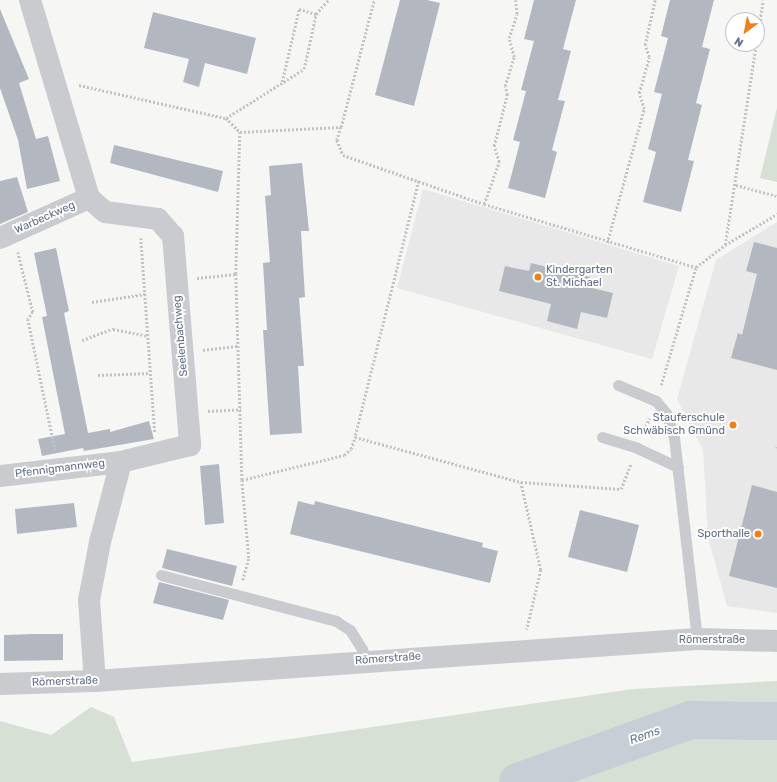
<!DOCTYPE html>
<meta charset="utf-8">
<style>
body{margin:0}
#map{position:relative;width:777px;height:782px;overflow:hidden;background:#f6f7f4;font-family:Rubik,sans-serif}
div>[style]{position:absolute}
.built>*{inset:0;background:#e7e8e7}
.green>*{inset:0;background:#d6e0d4}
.river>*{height:38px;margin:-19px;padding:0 19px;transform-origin:19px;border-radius:19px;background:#c7ced5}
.building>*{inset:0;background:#b3b8c0}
.path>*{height:2.5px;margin-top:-1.25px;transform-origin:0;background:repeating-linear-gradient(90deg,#c2c3c5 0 2px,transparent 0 4px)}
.service>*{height:11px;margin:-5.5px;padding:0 5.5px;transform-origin:5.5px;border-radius:5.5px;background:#c9cbcf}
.minor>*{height:22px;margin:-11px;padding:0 11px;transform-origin:11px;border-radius:11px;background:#c9cbcf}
.dots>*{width:11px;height:11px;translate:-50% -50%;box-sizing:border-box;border:2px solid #fff;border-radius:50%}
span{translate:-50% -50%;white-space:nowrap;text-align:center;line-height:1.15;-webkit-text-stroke:4px #fff;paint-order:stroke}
.street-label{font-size:11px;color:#636f87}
.poi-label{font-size:11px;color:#636f87}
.left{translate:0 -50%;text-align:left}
.right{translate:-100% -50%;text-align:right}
.water-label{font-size:12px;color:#64778b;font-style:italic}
.north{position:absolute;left:725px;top:12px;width:40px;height:40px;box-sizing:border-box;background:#fff;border:1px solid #c1c5cf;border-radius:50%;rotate:212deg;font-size:11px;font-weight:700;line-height:16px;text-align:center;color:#636f87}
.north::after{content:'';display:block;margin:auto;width:14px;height:18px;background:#f28018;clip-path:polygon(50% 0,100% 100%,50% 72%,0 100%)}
</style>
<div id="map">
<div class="built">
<i style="clip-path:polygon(423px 189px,679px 266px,652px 359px,397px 288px)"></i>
<i style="clip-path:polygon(777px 222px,777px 613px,727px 606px,708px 537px,703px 450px,677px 399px,716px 260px)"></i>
</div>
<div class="green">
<i style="clip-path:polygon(777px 108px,777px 182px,760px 178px)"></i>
<i style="clip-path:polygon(777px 681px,777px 782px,0 782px,0 721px,51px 735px,91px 707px,114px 717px,132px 762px,633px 689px)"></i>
</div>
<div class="river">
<i style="left:518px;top:782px;width:183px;rotate:-19.8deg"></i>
<i style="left:690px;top:720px;width:87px;rotate:0.7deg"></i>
</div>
<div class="building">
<i style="clip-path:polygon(400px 0,427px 0,440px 3px,414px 106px,375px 95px)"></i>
<i style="clip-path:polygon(534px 0,576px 0,563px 49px,571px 51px,558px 100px,565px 101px,552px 150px,557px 152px,545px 198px,508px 188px,520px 142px,513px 140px,526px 91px,521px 90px,534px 41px,524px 39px)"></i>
<i style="clip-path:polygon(670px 0,714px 0,702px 47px,710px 49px,696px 103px,702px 105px,688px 160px,694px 161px,681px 212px,643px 202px,656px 152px,648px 149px,662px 94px,654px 92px,668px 38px,661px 36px)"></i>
<i style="clip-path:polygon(0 9px,29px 79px,19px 83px,36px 139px,48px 136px,60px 181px,27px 189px,18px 140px,0 88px)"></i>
<i style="clip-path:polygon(153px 12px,256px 38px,247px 74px,205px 63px,199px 87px,183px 82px,189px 59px,144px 48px)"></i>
<i style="clip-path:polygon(114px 145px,223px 171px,218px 192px,110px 163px)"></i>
<i style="clip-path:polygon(302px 163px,309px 231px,301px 231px,305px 297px,299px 298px,304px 366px,298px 366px,302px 433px,270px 435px,263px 330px,267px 330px,263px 263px,270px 262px,265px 196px,271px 195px,269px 166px)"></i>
<i style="clip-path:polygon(17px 177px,28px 212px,0 224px,0 181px)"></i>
<i style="clip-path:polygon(754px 242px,777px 248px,777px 370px,731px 358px,738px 333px,742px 335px,757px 274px,746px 271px)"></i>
<i style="clip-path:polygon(56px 248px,69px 311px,64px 313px,88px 433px,110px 429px,110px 432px,149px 421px,154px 439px,84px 451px,83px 448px,42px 456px,38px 439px,65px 434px,42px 317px,47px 316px,34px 253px)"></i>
<i style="clip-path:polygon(531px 263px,590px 277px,588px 287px,613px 293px,607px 318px,581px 312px,577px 329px,547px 321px,551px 304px,499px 291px,505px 266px,529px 271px)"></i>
<i style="clip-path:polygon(219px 464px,224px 523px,205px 525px,200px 466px)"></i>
<i style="clip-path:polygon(752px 485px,777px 492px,777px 588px,729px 576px)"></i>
<i style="clip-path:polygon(298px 501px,314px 505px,315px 501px,483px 543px,482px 547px,498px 551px,490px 583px,290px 534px)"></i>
<i style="clip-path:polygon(74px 503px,77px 527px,17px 534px,15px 509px)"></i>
<i style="clip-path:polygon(580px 510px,639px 525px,627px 572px,568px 557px)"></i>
<i style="clip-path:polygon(167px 549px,237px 566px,232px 586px,162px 568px)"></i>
<i style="clip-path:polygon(159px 582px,229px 600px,223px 620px,153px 603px)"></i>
<i style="clip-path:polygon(33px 634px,63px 634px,63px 660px,4px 661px,4px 635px)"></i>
</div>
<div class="path">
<i style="left:757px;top:40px;width:40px;rotate:-81.5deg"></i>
<i style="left:282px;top:82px;width:75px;rotate:-76.9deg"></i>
<i style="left:299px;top:9px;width:18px;rotate:16deg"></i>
<i style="left:79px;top:85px;width:151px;rotate:12.7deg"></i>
<i style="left:226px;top:118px;width:20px;rotate:45deg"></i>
<i style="left:240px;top:132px;width:101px;rotate:-2.8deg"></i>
<i style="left:341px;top:127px;width:14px;rotate:107deg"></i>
<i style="left:337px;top:140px;width:16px;rotate:68deg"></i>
<i style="left:343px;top:155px;width:149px;rotate:19.2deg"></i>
<i style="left:484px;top:204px;width:221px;rotate:16.6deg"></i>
<i style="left:696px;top:267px;width:36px;rotate:-37deg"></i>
<i style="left:725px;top:245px;width:61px;rotate:-30.8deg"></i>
<i style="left:226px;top:118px;width:92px;rotate:-32.1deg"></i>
<i style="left:304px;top:69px;width:56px;rotate:-77.7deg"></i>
<i style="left:316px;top:14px;width:18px;rotate:-49deg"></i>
<i style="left:341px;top:127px;width:131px;rotate:-75.4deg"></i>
<i style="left:240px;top:132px;width:142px;rotate:91.6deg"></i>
<i style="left:236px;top:274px;width:206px;rotate:88.3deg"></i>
<i style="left:242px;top:480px;width:79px;rotate:84.9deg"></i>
<i style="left:249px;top:559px;width:22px;rotate:106deg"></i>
<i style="left:419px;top:181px;width:264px;rotate:104deg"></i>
<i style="left:355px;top:437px;width:172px;rotate:15.2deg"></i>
<i style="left:521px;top:482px;width:100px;rotate:4deg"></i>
<i style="left:621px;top:489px;width:28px;rotate:-69deg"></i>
<i style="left:736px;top:185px;width:42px;rotate:15deg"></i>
<i style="left:484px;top:204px;width:45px;rotate:-70.3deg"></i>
<i style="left:499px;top:162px;width:17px;rotate:-107deg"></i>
<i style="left:494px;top:146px;width:53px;rotate:-75.7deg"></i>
<i style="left:507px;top:95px;width:9px;rotate:-103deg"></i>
<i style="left:505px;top:86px;width:30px;rotate:-73deg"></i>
<i style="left:514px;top:57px;width:20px;rotate:-105deg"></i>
<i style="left:509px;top:38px;width:25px;rotate:-72deg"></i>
<i style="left:517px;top:14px;width:14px;rotate:-98deg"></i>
<i style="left:141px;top:238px;width:195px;rotate:85.9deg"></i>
<i style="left:607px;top:243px;width:139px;rotate:-74.6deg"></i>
<i style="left:644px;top:109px;width:17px;rotate:-107deg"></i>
<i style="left:639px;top:93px;width:37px;rotate:-74deg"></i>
<i style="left:649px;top:57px;width:13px;rotate:-108deg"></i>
<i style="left:645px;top:45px;width:46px;rotate:-77.5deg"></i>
<i style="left:725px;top:245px;width:203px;rotate:-81.2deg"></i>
<i style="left:18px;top:252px;width:62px;rotate:76deg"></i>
<i style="left:33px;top:312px;width:9px;rotate:126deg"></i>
<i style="left:28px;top:319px;width:133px;rotate:78.3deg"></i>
<i style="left:197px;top:278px;width:39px;rotate:-6deg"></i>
<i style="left:92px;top:302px;width:54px;rotate:-8.6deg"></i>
<i style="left:82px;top:340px;width:33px;rotate:-20deg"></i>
<i style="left:113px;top:329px;width:36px;rotate:11deg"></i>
<i style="left:203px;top:350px;width:35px;rotate:-7deg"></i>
<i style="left:98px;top:375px;width:52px;rotate:-2.2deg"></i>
<i style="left:661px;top:385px;width:123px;rotate:-73.5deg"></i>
<i style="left:208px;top:411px;width:33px;rotate:-3deg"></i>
<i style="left:643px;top:434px;width:17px;rotate:-69deg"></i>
<i style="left:777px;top:447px;width:1px;rotate:90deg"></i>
<i style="left:242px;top:480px;width:105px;rotate:-13.8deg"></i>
<i style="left:344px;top:455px;width:9px;rotate:-41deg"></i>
<i style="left:351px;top:449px;width:13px;rotate:-72deg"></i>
<i style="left:521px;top:482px;width:90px;rotate:77.2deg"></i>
<i style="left:541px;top:570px;width:61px;rotate:103.3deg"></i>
</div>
<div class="service">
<i style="left:618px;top:385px;width:41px;rotate:22.8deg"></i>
<i style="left:656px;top:401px;width:16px;rotate:50deg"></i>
<i style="left:666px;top:413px;width:25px;rotate:72deg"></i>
<i style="left:674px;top:437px;width:203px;rotate:83.5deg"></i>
<i style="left:602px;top:437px;width:37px;rotate:17deg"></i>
<i style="left:637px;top:448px;width:45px;rotate:24.9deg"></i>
<i style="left:161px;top:575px;width:181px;rotate:14.7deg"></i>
<i style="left:336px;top:621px;width:17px;rotate:33deg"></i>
<i style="left:350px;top:630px;width:22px;rotate:58deg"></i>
<i style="left:362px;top:649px;width:13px;rotate:72deg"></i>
</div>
<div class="minor">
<i style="left:30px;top:0;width:207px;rotate:73.4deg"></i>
<i style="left:89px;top:198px;width:21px;rotate:41deg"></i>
<i style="left:105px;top:212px;width:53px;rotate:7.5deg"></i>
<i style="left:158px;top:219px;width:23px;rotate:49deg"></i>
<i style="left:173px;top:236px;width:210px;rotate:85.3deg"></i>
<i style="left:190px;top:445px;width:71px;rotate:166.2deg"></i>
<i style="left:121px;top:462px;width:83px;rotate:104.7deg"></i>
<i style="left:100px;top:542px;width:59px;rotate:100.7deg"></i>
<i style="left:89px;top:600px;width:81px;rotate:85.8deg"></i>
<i style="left:0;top:238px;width:98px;rotate:-24.2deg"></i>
<i style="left:0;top:476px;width:122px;rotate:-6.6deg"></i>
<i style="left:0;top:684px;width:95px;rotate:-1.8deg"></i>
<i style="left:95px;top:681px;width:603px;rotate:-3.99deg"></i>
<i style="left:697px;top:639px;width:80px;rotate:1.4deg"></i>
</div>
<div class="dots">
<i style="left:538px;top:277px;background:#f28018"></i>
<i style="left:733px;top:425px;background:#f28018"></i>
<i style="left:758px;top:534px;background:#f28018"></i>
</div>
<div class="street-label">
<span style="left:45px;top:218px;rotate:-24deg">Warbeckweg</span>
<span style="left:181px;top:336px;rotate:-95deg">Seelenbachweg</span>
<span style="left:60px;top:469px;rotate:-7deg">Pfennigmannweg</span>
<span style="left:712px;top:640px">Römerstraße</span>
<span style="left:388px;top:659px;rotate:-4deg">Römerstraße</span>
<span style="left:65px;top:682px;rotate:-2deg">Römerstraße</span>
</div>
<div class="poi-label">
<span class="left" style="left:546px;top:277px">Kindergarten<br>St. Michael</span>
<span class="right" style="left:725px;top:425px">Stauferschule<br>Schwäbisch Gmünd</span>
<span class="right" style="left:750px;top:534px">Sporthalle</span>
</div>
<div class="water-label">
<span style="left:645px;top:736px;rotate:-20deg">Rems</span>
</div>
<div class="north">N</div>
</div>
